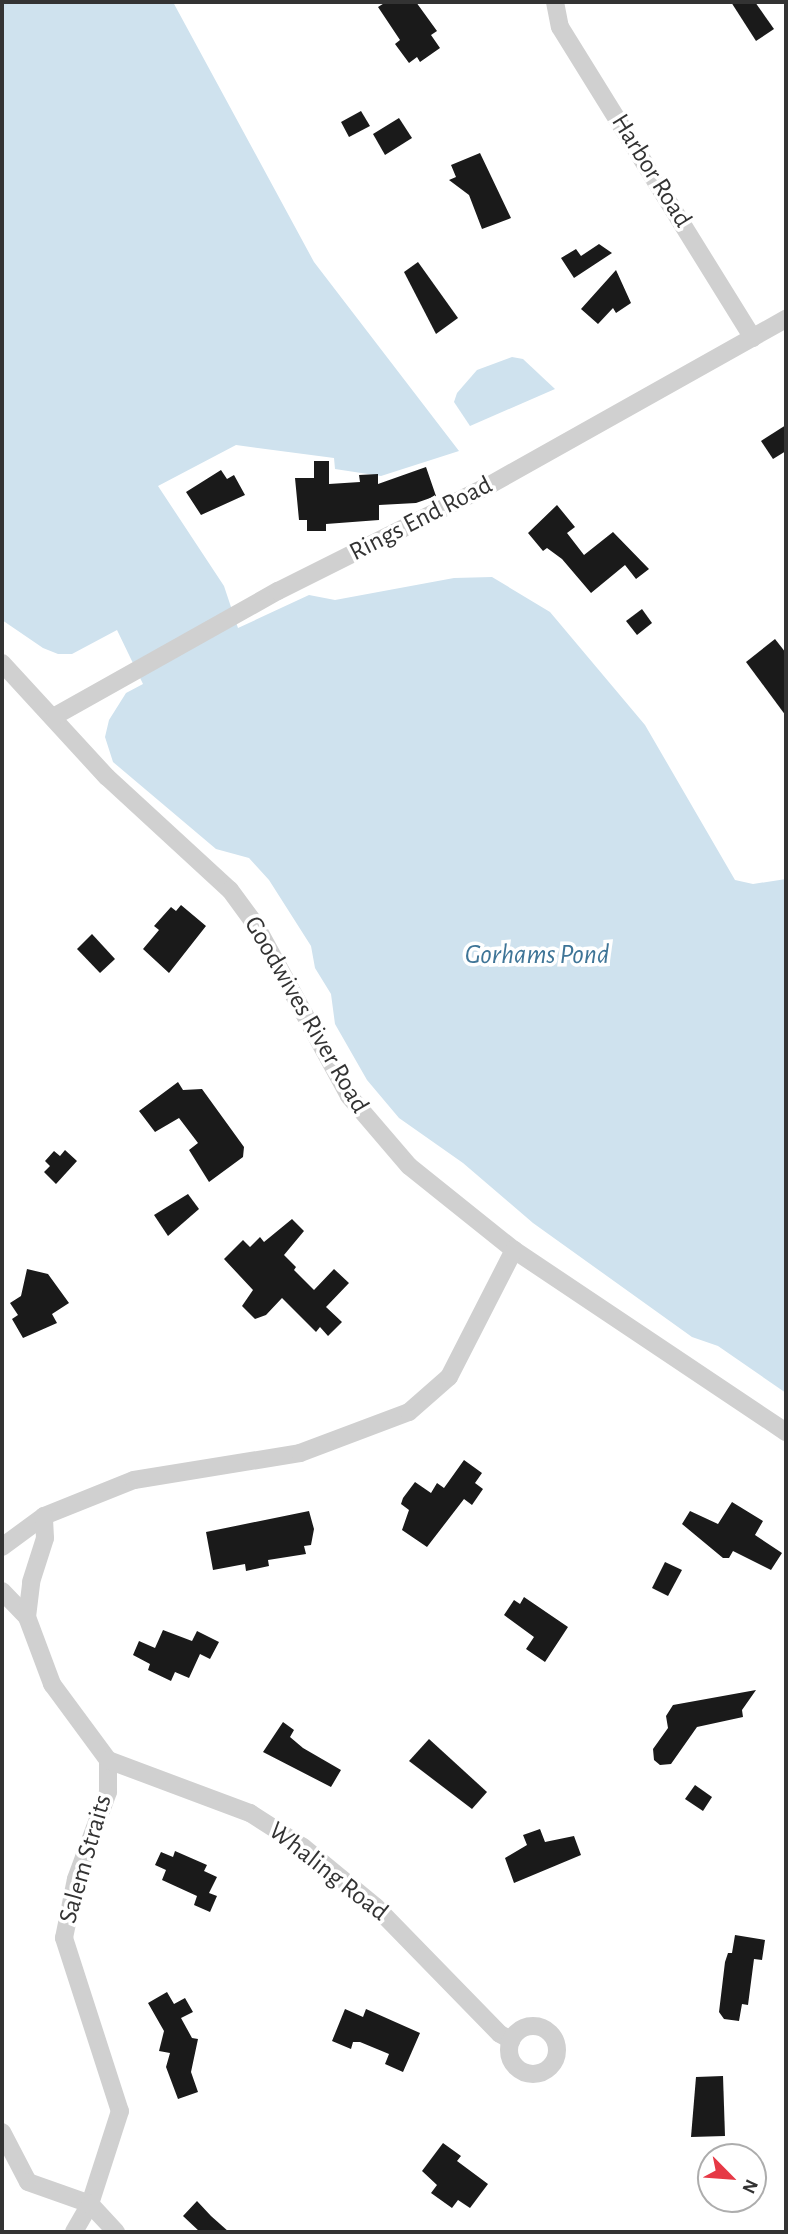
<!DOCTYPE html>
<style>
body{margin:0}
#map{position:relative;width:788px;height:2234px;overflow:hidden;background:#fff;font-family:"Alegreya Sans",sans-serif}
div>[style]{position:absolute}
.water>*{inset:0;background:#cfe2ee}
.building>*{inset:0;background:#1a1a1a}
.street>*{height:18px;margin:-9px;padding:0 9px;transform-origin:9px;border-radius:9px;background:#d0d0d0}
.street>.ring{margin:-9px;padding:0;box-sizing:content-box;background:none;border:18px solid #d0d0d0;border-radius:50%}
span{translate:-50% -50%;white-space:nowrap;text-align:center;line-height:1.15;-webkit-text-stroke:7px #fff;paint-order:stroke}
.street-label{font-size:26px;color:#333}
.water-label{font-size:28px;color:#3f7597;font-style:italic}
.frame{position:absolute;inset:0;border:4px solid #333;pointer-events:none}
.north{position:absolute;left:697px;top:2143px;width:70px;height:70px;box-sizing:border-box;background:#fff;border:2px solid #adadad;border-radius:50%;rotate:115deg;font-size:19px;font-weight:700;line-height:28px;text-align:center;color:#333}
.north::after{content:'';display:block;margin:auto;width:24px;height:32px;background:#e63946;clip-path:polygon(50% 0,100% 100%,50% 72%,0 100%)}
</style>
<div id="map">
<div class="water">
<i style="clip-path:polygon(2px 2px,173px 2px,314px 262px,459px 451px,381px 476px,335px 469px,334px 458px,236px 445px,158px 486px,224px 586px,238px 628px,309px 595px,335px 600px,454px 578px,492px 577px,550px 612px,645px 725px,735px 880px,753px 884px,786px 879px,786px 1393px,718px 1346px,692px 1337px,533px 1223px,463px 1163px,399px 1118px,367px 1080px,335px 1024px,331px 994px,315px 968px,311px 946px,269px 880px,249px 858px,216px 849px,113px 762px,105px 737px,109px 720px,126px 693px,143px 684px,117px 630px,72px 654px,58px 654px,43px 648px,2px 620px)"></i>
<i style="clip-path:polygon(512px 357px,523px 359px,555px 389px,470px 426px,454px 402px,457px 393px,477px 370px)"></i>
</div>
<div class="building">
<i style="clip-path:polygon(386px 2px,416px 2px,437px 31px,431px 35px,440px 48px,420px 62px,417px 57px,409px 63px,395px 44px,400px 40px,378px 7px)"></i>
<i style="clip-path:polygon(731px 2px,755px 2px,774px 29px,756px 41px)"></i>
<i style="clip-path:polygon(361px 111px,370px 126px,349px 137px,341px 122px)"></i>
<i style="clip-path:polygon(399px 118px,412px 138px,385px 155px,373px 134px)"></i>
<i style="clip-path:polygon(480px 153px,511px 218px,482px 229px,469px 195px,449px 180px,456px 177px,451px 165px)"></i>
<i style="clip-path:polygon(599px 244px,612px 253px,574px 278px,561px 258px,576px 249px,581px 256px)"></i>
<i style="clip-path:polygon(418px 262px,458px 318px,436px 334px,404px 272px)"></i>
<i style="clip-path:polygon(616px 270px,631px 303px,616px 313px,613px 308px,598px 324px,581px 309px)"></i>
<i style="clip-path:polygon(786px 425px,786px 451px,773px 459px,761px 441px)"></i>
<i style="clip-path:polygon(314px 461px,329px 461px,329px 484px,360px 482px,359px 475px,378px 474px,378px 484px,426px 467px,436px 496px,416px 503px,379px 505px,379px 520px,326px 524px,326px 531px,307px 531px,307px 520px,299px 520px,295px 478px,314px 478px)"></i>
<i style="clip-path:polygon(221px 470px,227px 479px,234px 475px,245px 495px,201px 515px,186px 492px)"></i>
<i style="clip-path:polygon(557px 505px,575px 527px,567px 533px,584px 555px,613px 532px,649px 569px,636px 579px,625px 565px,591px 593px,562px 559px,547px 548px,543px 551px,528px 533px)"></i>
<i style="clip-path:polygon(642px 609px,652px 623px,637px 635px,626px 621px)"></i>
<i style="clip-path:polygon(775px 639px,786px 653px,786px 716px,746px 662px)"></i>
<i style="clip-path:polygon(181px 905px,206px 926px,169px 973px,143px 949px,159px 930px,154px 926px,171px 907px,176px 911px)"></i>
<i style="clip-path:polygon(92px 934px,115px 959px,100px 973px,77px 949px)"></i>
<i style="clip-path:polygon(178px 1082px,183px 1090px,202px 1089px,244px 1147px,243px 1157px,209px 1182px,189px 1150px,198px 1143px,179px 1118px,155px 1132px,139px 1111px)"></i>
<i style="clip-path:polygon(65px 1150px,77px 1161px,56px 1184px,44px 1172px,50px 1166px,45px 1161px,54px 1151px,60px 1156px)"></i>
<i style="clip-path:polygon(188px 1194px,199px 1209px,168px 1236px,154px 1215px)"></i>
<i style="clip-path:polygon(292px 1219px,304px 1231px,284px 1255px,296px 1267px,294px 1270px,314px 1290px,334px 1269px,349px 1283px,326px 1307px,342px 1322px,328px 1336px,320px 1327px,316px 1332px,282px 1298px,266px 1315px,255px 1319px,242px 1306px,253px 1290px,224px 1259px,243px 1240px,250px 1247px,260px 1237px,264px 1242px)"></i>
<i style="clip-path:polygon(27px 1269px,48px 1274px,69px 1303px,52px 1314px,57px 1323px,23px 1338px,12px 1319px,18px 1315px,10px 1303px,21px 1296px)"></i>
<i style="clip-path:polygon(464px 1460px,482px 1473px,475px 1483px,483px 1489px,472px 1505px,464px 1499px,427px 1547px,402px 1530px,409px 1510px,401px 1504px,403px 1498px,415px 1482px,431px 1493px,437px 1483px,444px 1488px)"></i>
<i style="clip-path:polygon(732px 1502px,763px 1521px,755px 1535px,782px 1553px,771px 1570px,733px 1551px,729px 1558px,723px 1558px,682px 1524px,690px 1511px,718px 1524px)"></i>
<i style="clip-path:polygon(309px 1511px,314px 1529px,311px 1545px,304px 1546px,306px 1554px,268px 1560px,269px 1566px,246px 1571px,245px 1564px,213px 1570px,206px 1532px)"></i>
<i style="clip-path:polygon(665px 1562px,682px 1570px,668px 1596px,652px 1588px)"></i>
<i style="clip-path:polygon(524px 1597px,568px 1627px,545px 1662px,526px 1649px,534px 1637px,504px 1615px,514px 1600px,520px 1604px)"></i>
<i style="clip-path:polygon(163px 1630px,192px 1641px,197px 1631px,219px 1642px,210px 1659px,200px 1654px,189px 1678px,175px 1672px,171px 1681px,148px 1670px,150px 1664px,133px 1655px,139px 1641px,155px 1648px)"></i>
<i style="clip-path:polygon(756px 1690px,742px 1710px,743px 1717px,697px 1727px,671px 1764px,660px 1765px,654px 1760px,653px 1749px,668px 1728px,666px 1716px,673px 1705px)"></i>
<i style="clip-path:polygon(283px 1722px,294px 1730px,290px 1737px,303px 1748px,341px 1770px,331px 1787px,263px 1752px)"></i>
<i style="clip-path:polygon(429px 1739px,487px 1792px,472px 1809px,409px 1761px)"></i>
<i style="clip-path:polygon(695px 1785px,712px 1797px,703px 1811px,685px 1799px)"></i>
<i style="clip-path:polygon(540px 1829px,545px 1842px,574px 1836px,581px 1855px,514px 1883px,505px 1858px,527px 1845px,523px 1835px)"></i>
<i style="clip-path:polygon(175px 1851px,207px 1865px,204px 1871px,217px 1877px,209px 1893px,217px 1896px,210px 1912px,194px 1905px,197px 1896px,162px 1880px,166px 1870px,155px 1865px,161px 1852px,173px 1857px)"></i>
<i style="clip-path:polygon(735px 1935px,765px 1940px,762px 1960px,754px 1959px,748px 2005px,742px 2004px,739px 2021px,724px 2019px,719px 2012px,725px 1962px,728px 1953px,732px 1953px)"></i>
<i style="clip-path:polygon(167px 1992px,174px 2004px,185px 1998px,193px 2012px,181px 2018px,192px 2038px,198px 2039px,191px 2072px,198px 2092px,178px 2099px,166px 2067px,170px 2053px,159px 2051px,164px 2031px,148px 2003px)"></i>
<i style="clip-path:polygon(345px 2009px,363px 2017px,366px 2009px,420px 2033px,403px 2072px,385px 2064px,389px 2054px,360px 2042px,353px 2042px,351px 2049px,332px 2041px)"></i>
<i style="clip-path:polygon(723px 2076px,725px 2136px,691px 2137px,696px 2077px)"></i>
<i style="clip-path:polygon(443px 2143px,461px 2156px,457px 2161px,488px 2184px,470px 2208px,458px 2200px,452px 2208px,431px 2193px,437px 2185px,422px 2171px)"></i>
<i style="clip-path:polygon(197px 2201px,211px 2216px,229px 2232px,200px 2232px,183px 2216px)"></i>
</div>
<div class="street">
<i style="left:555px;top:2px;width:25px;rotate:79deg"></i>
<i style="left:560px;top:27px;width:366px;rotate:58.2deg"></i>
<i style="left:2px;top:663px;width:155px;rotate:47.4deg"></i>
<i style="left:107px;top:777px;width:167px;rotate:42.6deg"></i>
<i style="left:230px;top:890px;width:42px;rotate:53.7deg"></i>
<i style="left:255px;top:924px;width:196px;rotate:61.3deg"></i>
<i style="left:349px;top:1096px;width:92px;rotate:49.4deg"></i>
<i style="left:409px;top:1166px;width:134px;rotate:38.7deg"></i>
<i style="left:514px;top:1250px;width:327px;rotate:33.8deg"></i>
<i style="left:55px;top:716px;width:256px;rotate:-29.3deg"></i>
<i style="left:278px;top:591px;width:235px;rotate:-26.6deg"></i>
<i style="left:488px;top:486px;width:342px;rotate:-29.3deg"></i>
<i style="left:2px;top:1547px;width:52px;rotate:-36.4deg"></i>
<i style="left:44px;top:1516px;width:97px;rotate:-21.8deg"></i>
<i style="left:134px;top:1480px;width:168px;rotate:-9.2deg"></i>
<i style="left:300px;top:1453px;width:116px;rotate:-20.6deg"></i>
<i style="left:409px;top:1412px;width:53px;rotate:-41.2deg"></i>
<i style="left:449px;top:1377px;width:143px;rotate:-62.9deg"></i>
<i style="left:2px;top:1591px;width:36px;rotate:46deg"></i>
<i style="left:27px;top:1617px;width:72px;rotate:69.5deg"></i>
<i style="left:52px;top:1684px;width:94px;rotate:53.6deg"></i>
<i style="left:108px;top:1760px;width:32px;rotate:90deg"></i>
<i style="left:108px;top:1792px;width:93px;rotate:110.2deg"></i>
<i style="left:76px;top:1879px;width:60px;rotate:101.5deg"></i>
<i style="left:64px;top:1938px;width:182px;rotate:72.1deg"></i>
<i style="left:120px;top:2111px;width:98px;rotate:107.9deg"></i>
<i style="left:90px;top:2204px;width:32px;rotate:120deg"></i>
<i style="left:27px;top:1617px;width:35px;rotate:-83deg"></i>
<i style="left:31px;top:1582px;width:46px;rotate:-72.3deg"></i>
<i style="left:45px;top:1538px;width:22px;rotate:-93deg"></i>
<i style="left:108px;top:1760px;width:152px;rotate:20.5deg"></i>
<i style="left:250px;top:1813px;width:63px;rotate:32.7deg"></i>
<i style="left:303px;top:1847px;width:94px;rotate:39.4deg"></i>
<i style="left:376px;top:1907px;width:177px;rotate:45.7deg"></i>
<i style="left:500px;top:2034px;width:13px;rotate:29deg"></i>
<i class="ring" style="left:509px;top:2026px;width:30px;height:30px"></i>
<i style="left:2px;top:2132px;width:56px;rotate:62.5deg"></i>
<i style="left:28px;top:2182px;width:66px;rotate:19.5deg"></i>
<i style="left:90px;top:2204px;width:38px;rotate:47deg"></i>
</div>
<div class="street-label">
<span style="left:651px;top:171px;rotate:58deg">Harbor Road</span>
<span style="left:421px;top:519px;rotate:-27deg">Rings End Road</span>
<span style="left:306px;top:1015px;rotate:60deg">Goodwives River Road</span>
<span style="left:86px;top:1859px;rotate:-74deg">Salem Straits</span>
<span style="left:328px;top:1872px;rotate:38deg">Whaling Road</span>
</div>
<div class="water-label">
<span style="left:537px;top:955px">Gorhams Pond</span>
</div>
<div class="frame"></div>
<div class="north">N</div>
</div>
